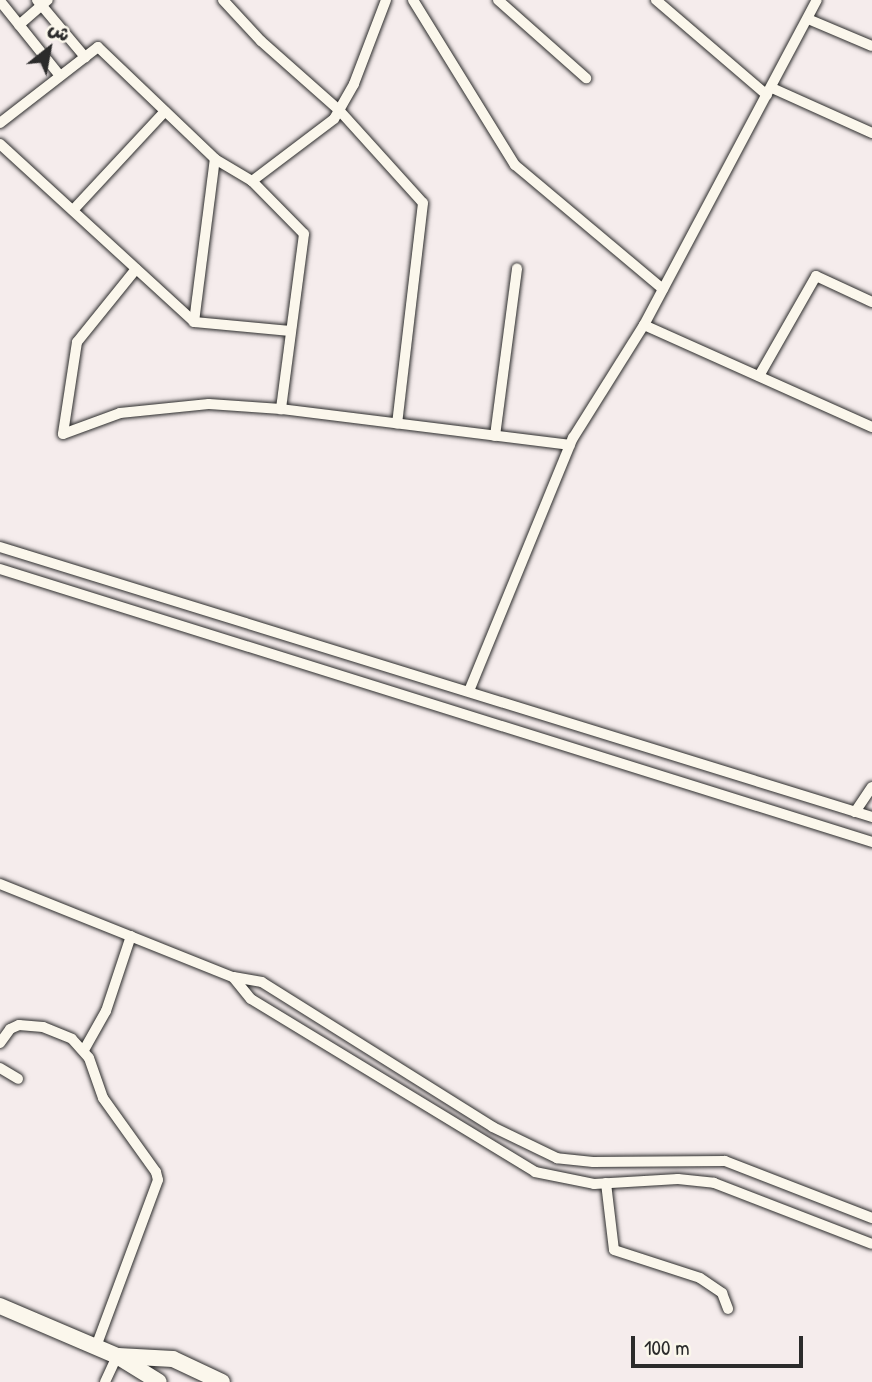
<!DOCTYPE html>
<meta charset="utf-8">
<style>
body{margin:0}
#map{position:relative;width:872px;height:1382px;overflow:hidden;background:#f5ecec;font-family:"Patrick Hand","Playpen Sans Arabic",sans-serif}
div>[style]{position:absolute}
.roads{filter:drop-shadow(0 0 2px #2b2b2b) drop-shadow(0 0 2px #2b2b2b)}
.street>*{height:10px;margin:-5px;padding:0 5px;transform-origin:5px;border-radius:5px;background:#fbf7ec}
.secondary>*{height:16px;margin:-8px;padding:0 8px;transform-origin:8px;border-radius:8px;background:#fbf7ec}
span{translate:-50% -50%;white-space:nowrap;text-align:center;line-height:1.15;-webkit-text-stroke:7px #fbf7ec;paint-order:stroke}
.north{position:absolute;left:14px;top:14px;width:70px;height:70px;-webkit-text-stroke:5px #fbf7ec;paint-order:stroke;rotate:31deg;font-size:19px;font-weight:700;line-height:28px;text-align:center;color:#2b2b2b}
.north::after{content:'';display:block;margin:auto;width:24px;height:32px;background:#2b2b2b;clip-path:polygon(50% 0,100% 100%,50% 72%,0 100%)}
.scale{position:absolute;left:631px;top:1336px;width:172px;height:32px;box-sizing:border-box;border:4px solid #2b2b2b;border-top:0;padding-left:9px;font-size:21px;line-height:24px;white-space:nowrap;color:#2b2b2b;-webkit-text-stroke:5px #fbf7ec;paint-order:stroke}
</style>
<div id="map">
<div class="roads">
<div class="street">
<i style="left:37px;top:0;width:75px;rotate:49.9deg"></i>
<i style="left:223px;top:0;width:56px;rotate:47.2deg"></i>
<i style="left:261px;top:41px;width:104px;rotate:41.5deg"></i>
<i style="left:339px;top:110px;width:125px;rotate:47.9deg"></i>
<i style="left:423px;top:203px;width:222px;rotate:96.7deg"></i>
<i style="left:386px;top:0;width:90px;rotate:110.9deg"></i>
<i style="left:354px;top:84px;width:40px;rotate:119.7deg"></i>
<i style="left:334px;top:119px;width:103px;rotate:142.9deg"></i>
<i style="left:252px;top:181px;width:74px;rotate:45.5deg"></i>
<i style="left:304px;top:234px;width:177px;rotate:97.5deg"></i>
<i style="left:281px;top:409px;width:291px;rotate:7.1deg"></i>
<i style="left:413px;top:0;width:194px;rotate:58.3deg"></i>
<i style="left:515px;top:165px;width:193px;rotate:40deg"></i>
<i style="left:498px;top:0;width:118px;rotate:41.6deg"></i>
<i style="left:656px;top:0;width:146px;rotate:40.6deg"></i>
<i style="left:0;top:1px;width:96px;rotate:51.3deg"></i>
<i style="left:808px;top:19px;width:69px;rotate:22.9deg"></i>
<i style="left:19px;top:25px;width:38px;rotate:-41deg"></i>
<i style="left:772px;top:88px;width:110px;rotate:24.2deg"></i>
<i style="left:0;top:123px;width:124px;rotate:-37.8deg"></i>
<i style="left:98px;top:47px;width:162px;rotate:43.7deg"></i>
<i style="left:215px;top:159px;width:43px;rotate:30.7deg"></i>
<i style="left:0;top:144px;width:263px;rotate:42.5deg"></i>
<i style="left:194px;top:322px;width:97px;rotate:5.3deg"></i>
<i style="left:75px;top:208px;width:132px;rotate:-47.1deg"></i>
<i style="left:136px;top:269px;width:94px;rotate:128.9deg"></i>
<i style="left:77px;top:342px;width:93px;rotate:98.7deg"></i>
<i style="left:63px;top:434px;width:61px;rotate:-20.2deg"></i>
<i style="left:120px;top:413px;width:89px;rotate:-5.8deg"></i>
<i style="left:209px;top:404px;width:72px;rotate:4deg"></i>
<i style="left:194px;top:322px;width:164px;rotate:-82.7deg"></i>
<i style="left:644px;top:325px;width:250px;rotate:24.1deg"></i>
<i style="left:759px;top:376px;width:115px;rotate:-60.3deg"></i>
<i style="left:816px;top:276px;width:62px;rotate:24.9deg"></i>
<i style="left:495px;top:436px;width:169px;rotate:-82.5deg"></i>
<i style="left:0;top:547px;width:913px;rotate:17.2deg"></i>
<i style="left:0;top:569px;width:914px;rotate:17.38deg"></i>
<i style="left:469px;top:691px;width:274px;rotate:-67.7deg"></i>
<i style="left:573px;top:438px;width:133px;rotate:-57.9deg"></i>
<i style="left:644px;top:325px;width:368px;rotate:-62deg"></i>
<i style="left:855px;top:812px;width:30px;rotate:-56deg"></i>
<i style="left:0;top:884px;width:251px;rotate:21.8deg"></i>
<i style="left:0;top:1043px;width:17px;rotate:-54deg"></i>
<i style="left:10px;top:1029px;width:10px;rotate:-24deg"></i>
<i style="left:19px;top:1025px;width:24px;rotate:5deg"></i>
<i style="left:43px;top:1027px;width:31px;rotate:22deg"></i>
<i style="left:72px;top:1039px;width:25px;rotate:48deg"></i>
<i style="left:89px;top:1058px;width:42px;rotate:70.7deg"></i>
<i style="left:103px;top:1098px;width:91px;rotate:54.4deg"></i>
<i style="left:156px;top:1172px;width:8px;rotate:76deg"></i>
<i style="left:158px;top:1180px;width:178px;rotate:110.4deg"></i>
<i style="left:84px;top:1050px;width:45px;rotate:-60.6deg"></i>
<i style="left:106px;top:1011px;width:79px;rotate:-71.6deg"></i>
<i style="left:0;top:1068px;width:21px;rotate:31deg"></i>
<i style="left:606px;top:1183px;width:67px;rotate:83.2deg"></i>
<i style="left:614px;top:1250px;width:90px;rotate:18deg"></i>
<i style="left:700px;top:1278px;width:27px;rotate:34deg"></i>
<i style="left:722px;top:1293px;width:17px;rotate:69deg"></i>
<i style="left:872px;top:1218px;width:158px;rotate:-158.8deg"></i>
<i style="left:725px;top:1161px;width:132px;rotate:179.6deg"></i>
<i style="left:593px;top:1162px;width:36px;rotate:-174deg"></i>
<i style="left:557px;top:1158px;width:71px;rotate:-154.2deg"></i>
<i style="left:493px;top:1127px;width:273px;rotate:-147.9deg"></i>
<i style="left:262px;top:982px;width:29px;rotate:-170deg"></i>
<i style="left:233px;top:977px;width:28px;rotate:51deg"></i>
<i style="left:251px;top:999px;width:333px;rotate:31.3deg"></i>
<i style="left:535px;top:1172px;width:60px;rotate:11.5deg"></i>
<i style="left:594px;top:1184px;width:84px;rotate:-3.4deg"></i>
<i style="left:678px;top:1179px;width:36px;rotate:6deg"></i>
<i style="left:714px;top:1183px;width:169px;rotate:21.1deg"></i>
<i style="left:105px;top:1382px;width:29px;rotate:-65deg"></i>
</div>
<div class="secondary">
<i style="left:0;top:1306px;width:127px;rotate:23.1deg"></i>
<i style="left:117px;top:1356px;width:49px;rotate:31.8deg"></i>
<i style="left:118px;top:1356px;width:55px;rotate:3.1deg"></i>
<i style="left:173px;top:1359px;width:54px;rotate:25.1deg"></i>
</div>
</div>
<div class="north">ش</div>
<div class="scale">100 m</div>
</div>
